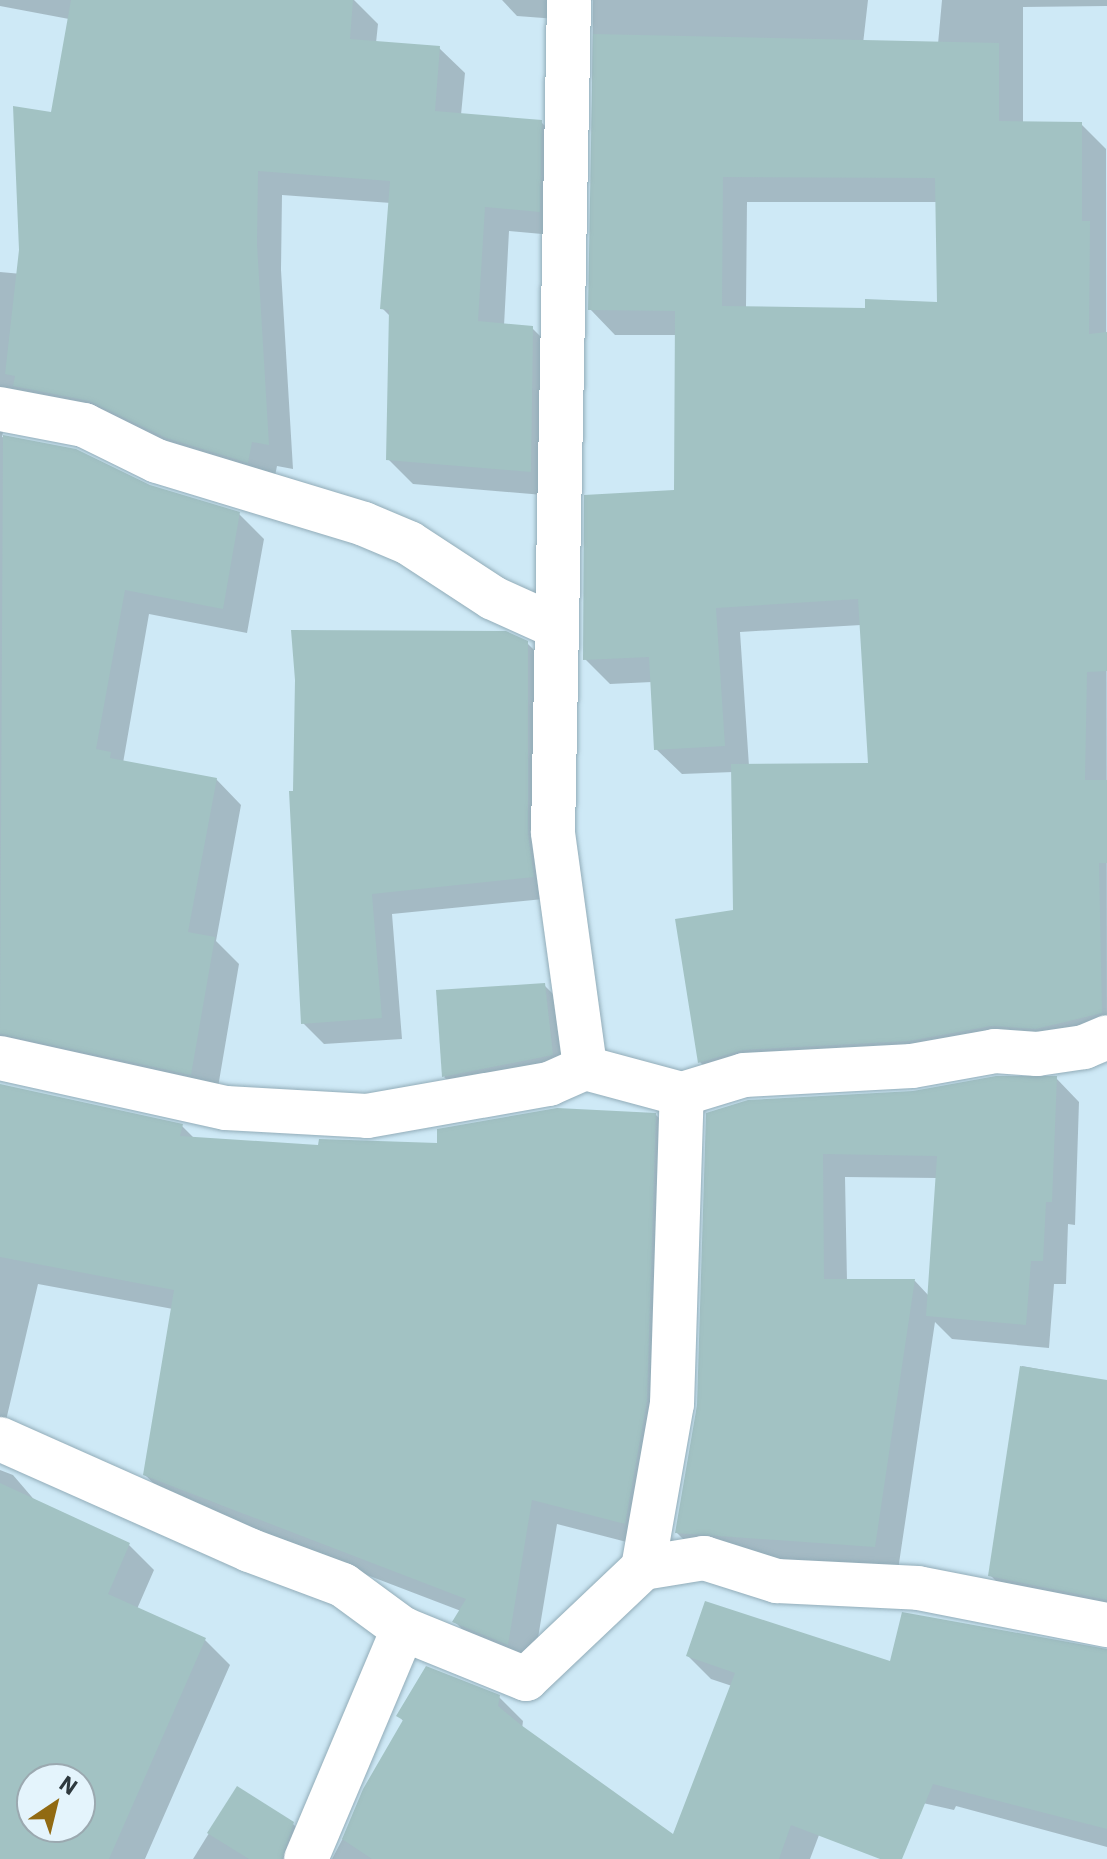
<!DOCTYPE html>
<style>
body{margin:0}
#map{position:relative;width:1107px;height:1859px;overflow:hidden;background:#cee9f6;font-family:"IBM Plex Sans",sans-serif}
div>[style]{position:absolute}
.shadow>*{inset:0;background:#0003}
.building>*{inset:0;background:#a2c2c3}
.roads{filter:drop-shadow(0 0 2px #92acb8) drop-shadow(0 0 2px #92acb8)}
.minor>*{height:44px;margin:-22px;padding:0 22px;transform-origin:22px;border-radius:22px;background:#fff}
span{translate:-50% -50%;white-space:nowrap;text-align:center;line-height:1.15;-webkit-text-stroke:6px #e4f4fc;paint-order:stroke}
.north{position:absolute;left:16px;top:1763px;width:80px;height:80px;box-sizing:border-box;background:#e4f4fc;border:2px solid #9ba9b0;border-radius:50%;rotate:35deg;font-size:22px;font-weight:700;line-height:32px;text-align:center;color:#2e393e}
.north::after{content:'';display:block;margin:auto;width:28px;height:36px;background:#916a12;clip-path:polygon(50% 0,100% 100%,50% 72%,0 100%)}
</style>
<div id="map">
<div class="shadow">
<i style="clip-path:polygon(0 0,354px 0,378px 24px,376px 43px,439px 48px,465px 73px,461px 115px,541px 122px,566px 147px,564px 236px,509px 231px,504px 326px,532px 328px,557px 353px,555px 496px,413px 484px,388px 459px,391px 317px,382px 308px,391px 203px,282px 195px,281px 270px,293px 469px,277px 466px,273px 486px,6px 417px,2px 437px,75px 451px,149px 487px,239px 514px,264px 539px,247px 633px,149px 614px,123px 763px,216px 779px,241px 805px,216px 941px,239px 964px,216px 1099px,0 1048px,0 272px,22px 274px,69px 19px,0 6px)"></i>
<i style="clip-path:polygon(502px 0,593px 0,581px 3px,570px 20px,517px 16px)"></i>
<i style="clip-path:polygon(evenodd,593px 0,868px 0,863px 44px,938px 44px,942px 0,1107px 0,1107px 6px,1023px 7px,1023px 124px,1081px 124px,1106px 149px,1107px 1043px,725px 1087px,700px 1062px,735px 912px,733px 772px,682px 774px,656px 749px,652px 682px,610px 684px,585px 659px,676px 492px,677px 335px,615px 335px,590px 309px,593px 0,747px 202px,938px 202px,939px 304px,867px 310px,746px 308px,747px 202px,593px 0,861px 625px,870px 765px,749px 766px,740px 632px,861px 625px)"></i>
<i style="clip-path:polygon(527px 643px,549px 665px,554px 898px,392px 914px,402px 1039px,324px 1044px,303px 1023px,291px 793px)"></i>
<i style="clip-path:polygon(544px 985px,565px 1006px,573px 1075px,464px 1097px,444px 1077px)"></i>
<i style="clip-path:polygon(evenodd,1056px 1078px,1079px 1102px,1075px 1225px,1068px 1224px,1066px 1284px,1054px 1284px,1049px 1348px,952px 1339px,935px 1322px,898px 1570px,700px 1556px,677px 1533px,699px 1405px,708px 1114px,1056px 1078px,845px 1177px,937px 1178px,929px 1296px,915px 1281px,847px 1281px,845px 1177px)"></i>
<i style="clip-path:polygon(656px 1115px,681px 1140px,650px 1548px,557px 1524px,533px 1668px,480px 1647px,455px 1622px,461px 1611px,171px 1500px,145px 1475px,173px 1309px,38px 1284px,0 1446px,0 1135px,182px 1126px,195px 1139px,320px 1147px,439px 1145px)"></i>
<i style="clip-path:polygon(1022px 1366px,1107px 1381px,1107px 1617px,1013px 1598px,990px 1575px)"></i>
<i style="clip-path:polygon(evenodd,0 1470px,13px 1475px,37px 1503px,129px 1545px,154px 1570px,137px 1609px,205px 1640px,230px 1665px,145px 1859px,0 1859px,0 1470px,32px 1779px,80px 1779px,80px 1827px,32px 1827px,32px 1779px)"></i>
<i style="clip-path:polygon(1107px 1650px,1107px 1847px,956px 1806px,954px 1810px,735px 1761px,732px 1686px,711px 1679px,688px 1656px,891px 1664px)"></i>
<i style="clip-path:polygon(499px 1697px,523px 1721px,522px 1729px,674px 1837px,700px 1770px,819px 1835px,810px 1859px,332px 1859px,404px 1722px,399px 1716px)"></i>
<i style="clip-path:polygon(237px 1788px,293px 1824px,317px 1848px,312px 1859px,193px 1859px)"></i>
</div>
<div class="building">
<i style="clip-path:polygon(71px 0,353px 0,350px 39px,440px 46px,435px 111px,542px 120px,540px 212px,485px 207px,478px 321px,533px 326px,531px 472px,386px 460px,389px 310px,380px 309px,390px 181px,258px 171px,257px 244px,269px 445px,252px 442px,248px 463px,166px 438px,89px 401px,13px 386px,15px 376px,5px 374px,19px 250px,13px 106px,51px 112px)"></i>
<i style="clip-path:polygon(evenodd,593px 34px,999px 43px,999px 121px,1082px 122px,1082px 221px,1090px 221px,1089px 334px,1107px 332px,1107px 671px,1087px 672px,1085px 780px,1107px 780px,1107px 863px,1099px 863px,1102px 1013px,1036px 1029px,991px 1026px,909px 1041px,743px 1050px,698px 1063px,675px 919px,733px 910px,731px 764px,868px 763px,858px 599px,716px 608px,725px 746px,654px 750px,649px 657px,583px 660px,584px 495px,674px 490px,675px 311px,588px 310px,593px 34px,723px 177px,935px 178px,937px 302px,865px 299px,865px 308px,722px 306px,723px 177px)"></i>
<i style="clip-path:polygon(3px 435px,76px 449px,150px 485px,240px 512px,223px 609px,125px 590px,96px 749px,111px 752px,110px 758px,217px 778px,188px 932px,215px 937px,191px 1075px,0 1034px)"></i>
<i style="clip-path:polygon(291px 630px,506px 631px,528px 641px,528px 833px,534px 877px,372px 894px,382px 1018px,301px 1024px,289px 791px,293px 791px,295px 680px)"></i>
<i style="clip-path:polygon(545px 983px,553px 1055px,442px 1077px,436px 990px)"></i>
<i style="clip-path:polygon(996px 1076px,1057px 1076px,1052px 1202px,1046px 1202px,1043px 1261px,1031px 1261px,1026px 1325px,926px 1316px,937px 1156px,823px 1154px,824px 1279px,915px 1279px,875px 1547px,675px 1533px,697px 1405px,706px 1113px,748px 1100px,913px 1091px)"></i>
<i style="clip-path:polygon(0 1084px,183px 1124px,180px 1136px,318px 1145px,319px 1139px,437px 1143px,437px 1129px,557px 1108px,656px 1113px,647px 1401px,625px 1524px,532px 1500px,508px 1645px,452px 1622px,466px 1599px,143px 1475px,174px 1290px,0 1257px)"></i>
<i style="clip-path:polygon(1020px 1366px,1107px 1380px,1107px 1600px,988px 1576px)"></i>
<i style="clip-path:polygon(evenodd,0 1483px,130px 1543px,108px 1594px,206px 1638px,109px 1859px,0 1859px,0 1483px,32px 1779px,80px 1779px,80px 1827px,32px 1827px,32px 1779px)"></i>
<i style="clip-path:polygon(705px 1601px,890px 1661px,902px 1612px,1107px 1649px,1107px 1829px,933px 1784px,902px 1859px,880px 1859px,791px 1825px,779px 1859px,372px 1859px,342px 1839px,363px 1789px,403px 1720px,396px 1716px,426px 1666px,500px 1695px,498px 1706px,521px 1725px,673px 1834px,735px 1673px,686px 1656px)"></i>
<i style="clip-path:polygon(237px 1786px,294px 1822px,282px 1859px,249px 1859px,207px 1833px)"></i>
</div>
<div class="roads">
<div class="minor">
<i style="left:569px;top:0;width:833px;rotate:91.1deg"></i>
<i style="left:553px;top:833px;width:237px;rotate:82.2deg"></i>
<i style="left:0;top:409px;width:86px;rotate:10.8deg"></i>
<i style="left:84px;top:425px;width:81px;rotate:26.3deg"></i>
<i style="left:157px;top:461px;width:216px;rotate:16.9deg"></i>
<i style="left:364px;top:524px;width:49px;rotate:22.9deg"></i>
<i style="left:409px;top:543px;width:100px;rotate:33.2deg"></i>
<i style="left:493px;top:598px;width:68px;rotate:24.3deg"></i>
<i style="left:0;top:1058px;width:231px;rotate:12.5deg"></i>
<i style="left:226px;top:1108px;width:141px;rotate:3.2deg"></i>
<i style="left:367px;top:1116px;width:185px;rotate:-10deg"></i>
<i style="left:549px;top:1084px;width:39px;rotate:-24deg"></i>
<i style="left:585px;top:1068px;width:100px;rotate:15deg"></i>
<i style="left:682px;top:1094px;width:65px;rotate:-17deg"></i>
<i style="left:744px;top:1075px;width:168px;rotate:-3.1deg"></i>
<i style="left:912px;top:1066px;width:84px;rotate:-10.2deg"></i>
<i style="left:995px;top:1051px;width:42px;rotate:4.1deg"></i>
<i style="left:1037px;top:1054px;width:48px;rotate:-8.5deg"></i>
<i style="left:1084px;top:1047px;width:25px;rotate:-23deg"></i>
<i style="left:0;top:1439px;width:273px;rotate:24deg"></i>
<i style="left:249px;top:1550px;width:100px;rotate:20.4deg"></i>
<i style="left:343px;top:1585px;width:74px;rotate:36.3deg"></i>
<i style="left:403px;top:1629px;width:133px;rotate:22.1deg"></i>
<i style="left:526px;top:1679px;width:161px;rotate:-43.5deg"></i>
<i style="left:643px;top:1568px;width:62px;rotate:-9.3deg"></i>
<i style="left:704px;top:1558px;width:77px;rotate:17.5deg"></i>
<i style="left:777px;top:1581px;width:141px;rotate:2.8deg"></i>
<i style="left:918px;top:1588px;width:193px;rotate:11.1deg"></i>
<i style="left:643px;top:1568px;width:167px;rotate:-80deg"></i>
<i style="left:672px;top:1404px;width:310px;rotate:-88.2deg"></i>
<i style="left:306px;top:1859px;width:250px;rotate:-67.1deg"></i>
</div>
</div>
<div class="north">N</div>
</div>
